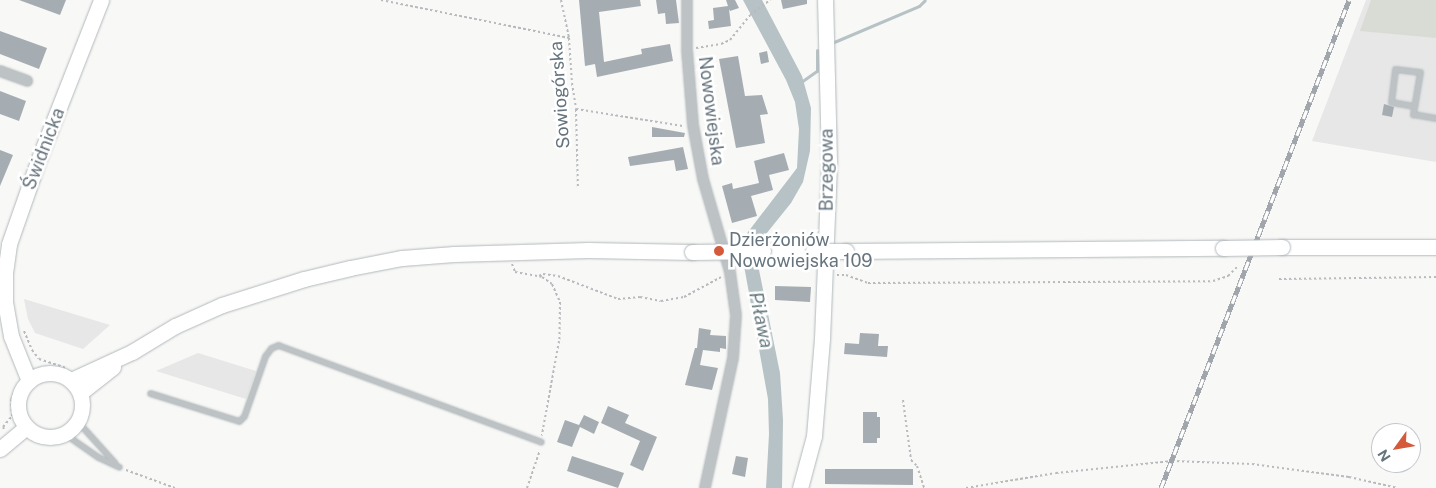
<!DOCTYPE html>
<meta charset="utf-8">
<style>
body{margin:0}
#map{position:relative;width:1436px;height:488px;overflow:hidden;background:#f8f8f6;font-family:"Public Sans",sans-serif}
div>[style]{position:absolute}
.built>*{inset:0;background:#e6e7e6}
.green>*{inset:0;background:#d8dcd5}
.water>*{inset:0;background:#b6c2c5}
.stream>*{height:3px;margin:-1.5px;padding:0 1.5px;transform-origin:1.5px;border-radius:1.5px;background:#b6c2c5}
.building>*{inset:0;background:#a5adb2}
.path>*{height:2px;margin-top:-1px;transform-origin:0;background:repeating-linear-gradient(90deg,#b8bbbe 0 2.5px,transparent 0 5px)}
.roads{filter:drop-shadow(0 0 1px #b2b8bc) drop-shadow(0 0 1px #b2b8bc)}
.lane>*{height:5px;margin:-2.5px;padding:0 2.5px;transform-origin:2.5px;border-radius:2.5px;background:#bdc2c5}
.street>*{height:10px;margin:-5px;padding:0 5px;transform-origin:5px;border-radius:5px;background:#bdc2c5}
.secondary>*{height:15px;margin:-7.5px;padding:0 7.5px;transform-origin:7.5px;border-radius:7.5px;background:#fff}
.secondary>.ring{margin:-7.5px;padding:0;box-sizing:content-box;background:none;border:15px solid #fff;border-radius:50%}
.rail>*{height:5px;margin-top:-2.5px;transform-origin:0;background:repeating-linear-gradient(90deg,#fff 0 9px,#a0a6ab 0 18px);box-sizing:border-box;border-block:1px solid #a0a6ab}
.bridges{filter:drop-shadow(0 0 1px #b2b8bc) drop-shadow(0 0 1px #b2b8bc)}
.secondary-bridge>*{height:15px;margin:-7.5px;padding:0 7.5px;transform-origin:7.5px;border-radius:7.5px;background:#fff}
.dots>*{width:14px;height:14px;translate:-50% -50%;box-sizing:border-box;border:2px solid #fff;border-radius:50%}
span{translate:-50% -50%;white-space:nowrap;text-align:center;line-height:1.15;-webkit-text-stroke:5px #fff;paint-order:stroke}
.street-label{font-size:18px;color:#66747e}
.poi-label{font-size:18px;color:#66747e}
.left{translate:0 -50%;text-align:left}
.water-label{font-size:19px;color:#66797f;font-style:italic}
.north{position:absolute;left:1371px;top:423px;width:50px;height:50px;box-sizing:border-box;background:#fff;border:1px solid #c2c7cb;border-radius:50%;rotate:238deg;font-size:14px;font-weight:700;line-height:20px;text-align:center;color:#66747e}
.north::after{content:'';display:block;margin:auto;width:18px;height:22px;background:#d35b3b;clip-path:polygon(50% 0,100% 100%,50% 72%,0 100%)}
</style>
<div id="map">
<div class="built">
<i style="clip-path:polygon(1366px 0,1436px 0,1436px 162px,1312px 141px)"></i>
<i style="clip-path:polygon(24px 299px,110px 325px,83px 349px,35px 333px,28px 319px)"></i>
<i style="clip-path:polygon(198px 353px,256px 371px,246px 399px,156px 371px)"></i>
</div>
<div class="green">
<i style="clip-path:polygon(1371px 0,1436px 0,1436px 38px,1360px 31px)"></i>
</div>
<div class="water">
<i style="clip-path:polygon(743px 0,762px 0,802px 76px,811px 108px,810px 151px,803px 182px,791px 203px,762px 239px,757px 260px,780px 373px,783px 420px,782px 488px,766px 488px,769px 434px,768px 399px,743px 260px,744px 238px,748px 232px,797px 168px,799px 129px,795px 102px,786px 80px)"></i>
</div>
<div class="stream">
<i style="left:834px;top:42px;width:92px;rotate:-23deg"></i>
<i style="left:919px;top:6px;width:8px;rotate:-45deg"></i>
<i style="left:801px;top:82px;width:19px;rotate:-35deg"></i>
<i style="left:817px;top:71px;width:21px;rotate:-90deg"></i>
</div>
<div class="building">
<i style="clip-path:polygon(19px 0,66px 0,60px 15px)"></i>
<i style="clip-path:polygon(579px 0,640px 0,641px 6px,599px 12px,604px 62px,642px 54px,641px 49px,670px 44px,673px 61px,597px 77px,595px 64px,585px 66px)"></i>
<i style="clip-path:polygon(656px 0,676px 0,679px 23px,666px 24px,665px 13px,658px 14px)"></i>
<i style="clip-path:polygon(726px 0,735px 0,739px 8px,730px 11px,729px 9px,731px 26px,709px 29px,708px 21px,714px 20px,713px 8px,728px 6px)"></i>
<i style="clip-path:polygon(781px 0,807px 0,807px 4px,783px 9px)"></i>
<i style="clip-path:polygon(0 31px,47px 48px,39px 69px,0 54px)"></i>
<i style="clip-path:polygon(767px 51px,769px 62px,761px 64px,759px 53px)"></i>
<i style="clip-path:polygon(738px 56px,745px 96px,762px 95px,768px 114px,760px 115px,765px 143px,736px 148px,719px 59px)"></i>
<i style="clip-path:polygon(0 91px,26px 101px,19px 121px,0 114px)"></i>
<i style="clip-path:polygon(1384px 104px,1394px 107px,1392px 117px,1382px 115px)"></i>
<i style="clip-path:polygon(652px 127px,685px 133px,684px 137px,652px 137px)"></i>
<i style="clip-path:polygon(683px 147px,688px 169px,676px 171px,674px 160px,630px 166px,628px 157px)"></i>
<i style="clip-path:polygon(0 150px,13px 155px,0 186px)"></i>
<i style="clip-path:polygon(784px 153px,789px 170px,769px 175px,773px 190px,751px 196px,757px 216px,732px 223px,722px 186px,732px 183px,733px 189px,759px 183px,754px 161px)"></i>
<i style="clip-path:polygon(775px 286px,811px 287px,810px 302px,775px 300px)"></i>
<i style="clip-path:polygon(699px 328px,711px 330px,710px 335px,726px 336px,726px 349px,720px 348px,720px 352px,703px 350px,700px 365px,718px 368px,712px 390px,685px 385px,695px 348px,697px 348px)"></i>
<i style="clip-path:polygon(860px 333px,879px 334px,878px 346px,888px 346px,887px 357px,844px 354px,845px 343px,859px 344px)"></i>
<i style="clip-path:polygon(608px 406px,629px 415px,625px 423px,657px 437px,643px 471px,630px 465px,640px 441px,601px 423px)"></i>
<i style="clip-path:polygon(863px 412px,877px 412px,877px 417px,880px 417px,880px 438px,877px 438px,877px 443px,863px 443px)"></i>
<i style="clip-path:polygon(584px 415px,599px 422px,594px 434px,580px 427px,572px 447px,557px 442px,565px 420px,579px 425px)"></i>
<i style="clip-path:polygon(572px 456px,624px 473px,618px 488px,567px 471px)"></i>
<i style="clip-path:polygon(736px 456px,748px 458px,745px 477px,732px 474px)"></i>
<i style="clip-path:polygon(825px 469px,913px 469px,913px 485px,825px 484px)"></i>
</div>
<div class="path">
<i style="left:381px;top:0;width:192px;rotate:11.4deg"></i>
<i style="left:561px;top:0;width:39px;rotate:78deg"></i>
<i style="left:569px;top:38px;width:45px;rotate:86.2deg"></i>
<i style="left:572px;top:83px;width:26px;rotate:81deg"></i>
<i style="left:576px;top:109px;width:80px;rotate:88.6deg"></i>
<i style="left:696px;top:48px;width:25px;rotate:-9deg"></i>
<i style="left:721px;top:44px;width:10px;rotate:-24deg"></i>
<i style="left:730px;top:40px;width:32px;rotate:-51deg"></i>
<i style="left:750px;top:15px;width:25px;rotate:-37deg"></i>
<i style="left:576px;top:109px;width:108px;rotate:9deg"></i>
<i style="left:512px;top:264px;width:9px;rotate:69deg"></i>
<i style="left:515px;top:272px;width:27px;rotate:10deg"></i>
<i style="left:542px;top:277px;width:12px;rotate:35deg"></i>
<i style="left:552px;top:284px;width:20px;rotate:66deg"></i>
<i style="left:560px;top:302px;width:39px;rotate:91deg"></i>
<i style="left:559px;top:341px;width:96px;rotate:100.3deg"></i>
<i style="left:837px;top:275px;width:9px"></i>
<i style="left:846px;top:275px;width:23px;rotate:20deg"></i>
<i style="left:868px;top:283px;width:345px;rotate:-0.3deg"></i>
<i style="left:1213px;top:281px;width:16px;rotate:-18deg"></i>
<i style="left:1228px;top:276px;width:14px;rotate:-45deg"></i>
<i style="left:539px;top:276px;width:4px;rotate:-27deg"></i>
<i style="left:543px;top:274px;width:15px;rotate:8deg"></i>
<i style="left:558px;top:276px;width:64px;rotate:21deg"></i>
<i style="left:618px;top:299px;width:22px;rotate:-5deg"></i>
<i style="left:640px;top:297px;width:21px;rotate:11deg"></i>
<i style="left:661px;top:301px;width:23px;rotate:-10deg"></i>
<i style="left:684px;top:297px;width:42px;rotate:-28.4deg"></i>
<i style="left:1279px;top:279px;width:157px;rotate:-0.7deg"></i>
<i style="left:24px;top:331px;width:21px;rotate:67deg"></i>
<i style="left:32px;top:350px;width:11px;rotate:52deg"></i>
<i style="left:39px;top:359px;width:29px;rotate:18deg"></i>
<i style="left:903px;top:400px;width:61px;rotate:82.4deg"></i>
<i style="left:911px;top:460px;width:8px;rotate:45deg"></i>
<i style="left:917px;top:466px;width:23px;rotate:72deg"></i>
<i style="left:4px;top:429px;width:2px;rotate:-117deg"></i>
<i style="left:3px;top:427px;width:14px;rotate:-51deg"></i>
<i style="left:12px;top:416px;width:16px;rotate:-94deg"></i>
<i style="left:11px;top:400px;width:15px;rotate:-67deg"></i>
<i style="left:31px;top:439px;width:11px;rotate:15deg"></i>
<i style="left:42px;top:442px;width:21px"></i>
<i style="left:126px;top:470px;width:52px;rotate:20.2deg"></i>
<i style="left:527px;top:488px;width:40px;rotate:-71.1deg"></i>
<i style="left:966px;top:488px;width:91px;rotate:-9.5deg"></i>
<i style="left:1056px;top:473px;width:117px;rotate:-5.9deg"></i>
<i style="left:1172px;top:461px;width:80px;rotate:2.1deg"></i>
<i style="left:1252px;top:464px;width:98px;rotate:7.6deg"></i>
<i style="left:1349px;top:477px;width:50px;rotate:12.7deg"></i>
</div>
<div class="roads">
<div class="lane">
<i style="left:1414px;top:106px;width:23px;rotate:-170deg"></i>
<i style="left:1391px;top:102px;width:33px;rotate:-83deg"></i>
<i style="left:1395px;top:69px;width:25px;rotate:7deg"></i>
<i style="left:1420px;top:72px;width:43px;rotate:99.5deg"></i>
<i style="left:1413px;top:114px;width:23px;rotate:10deg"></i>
<i style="left:150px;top:393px;width:93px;rotate:17.5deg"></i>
<i style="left:239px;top:421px;width:7px;rotate:-45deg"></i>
<i style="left:244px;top:416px;width:64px;rotate:-70.7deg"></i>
<i style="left:265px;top:356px;width:10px;rotate:-53deg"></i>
<i style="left:271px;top:348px;width:8px;rotate:-23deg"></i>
<i style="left:278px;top:345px;width:280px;rotate:20.2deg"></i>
<i style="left:78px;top:422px;width:55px;rotate:47.9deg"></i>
<i style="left:65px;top:434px;width:40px;rotate:34.9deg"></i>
<i style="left:98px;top:457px;width:23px;rotate:25deg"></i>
</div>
<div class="street">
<i style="left:687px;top:0;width:50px;rotate:90deg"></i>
<i style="left:687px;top:50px;width:75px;rotate:85.4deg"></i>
<i style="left:693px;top:125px;width:55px;rotate:79.5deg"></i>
<i style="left:703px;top:179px;width:97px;rotate:73.8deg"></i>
<i style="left:730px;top:272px;width:43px;rotate:82.1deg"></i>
<i style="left:736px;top:315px;width:43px;rotate:94deg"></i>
<i style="left:733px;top:358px;width:133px;rotate:102.2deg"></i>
<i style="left:0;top:71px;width:29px;rotate:20deg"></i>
</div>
<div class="secondary">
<i style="left:1282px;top:247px;width:154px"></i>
<i style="left:763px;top:251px;width:50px"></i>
<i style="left:846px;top:251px;width:377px;rotate:-0.5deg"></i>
<i class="ring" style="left:18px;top:373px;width:49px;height:49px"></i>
<i style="left:71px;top:380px;width:67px;rotate:-24.7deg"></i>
<i style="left:132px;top:352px;width:50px;rotate:-31.2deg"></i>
<i style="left:175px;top:326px;width:51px;rotate:-24.1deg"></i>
<i style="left:222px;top:305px;width:86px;rotate:-17.6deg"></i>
<i style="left:304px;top:279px;width:47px;rotate:-13.4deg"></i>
<i style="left:350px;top:268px;width:53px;rotate:-10.9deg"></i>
<i style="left:402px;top:258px;width:52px;rotate:-4.4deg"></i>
<i style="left:454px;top:254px;width:134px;rotate:-1.7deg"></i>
<i style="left:588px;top:250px;width:104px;rotate:1.1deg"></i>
<i style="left:29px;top:381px;width:48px;rotate:-111.8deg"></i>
<i style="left:11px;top:336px;width:36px;rotate:-100deg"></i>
<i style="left:5px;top:301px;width:28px;rotate:-90deg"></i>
<i style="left:5px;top:273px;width:29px;rotate:-82deg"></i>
<i style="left:9px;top:244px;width:88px;rotate:-70.7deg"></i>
<i style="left:38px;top:161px;width:173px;rotate:-68.6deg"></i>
<i style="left:80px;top:393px;width:42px;rotate:-38.2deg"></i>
<i style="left:0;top:449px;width:34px;rotate:-40deg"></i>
<i style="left:800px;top:488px;width:54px;rotate:-74.9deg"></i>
<i style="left:814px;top:436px;width:97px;rotate:-85.3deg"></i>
<i style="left:822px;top:339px;width:178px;rotate:-87.7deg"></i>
<i style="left:829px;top:161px;width:161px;rotate:-91.4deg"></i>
</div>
</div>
<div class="rail">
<i style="left:1161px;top:488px;width:523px;rotate:-68.93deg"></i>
</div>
<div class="bridges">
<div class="secondary-bridge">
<i style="left:1223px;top:248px;width:59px;rotate:-1deg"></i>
<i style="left:813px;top:251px;width:33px"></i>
<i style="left:692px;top:252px;width:71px;rotate:-0.8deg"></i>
</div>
</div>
<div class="dots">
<i style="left:719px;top:251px;background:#d35b3b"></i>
</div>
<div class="street-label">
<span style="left:560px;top:95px;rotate:-94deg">Sowiogórska</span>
<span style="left:711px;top:111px;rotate:83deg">Nowowiejska</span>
<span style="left:44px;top:149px;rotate:-69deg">Świdnicka</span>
<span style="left:827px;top:170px;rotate:-90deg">Brzegowa</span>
</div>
<div class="poi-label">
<span class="left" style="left:729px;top:251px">Dzierżoniów<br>Nowowiejska 109</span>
</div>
<div class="water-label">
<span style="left:761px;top:320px;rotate:78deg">Piława</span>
</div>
<div class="north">N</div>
</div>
